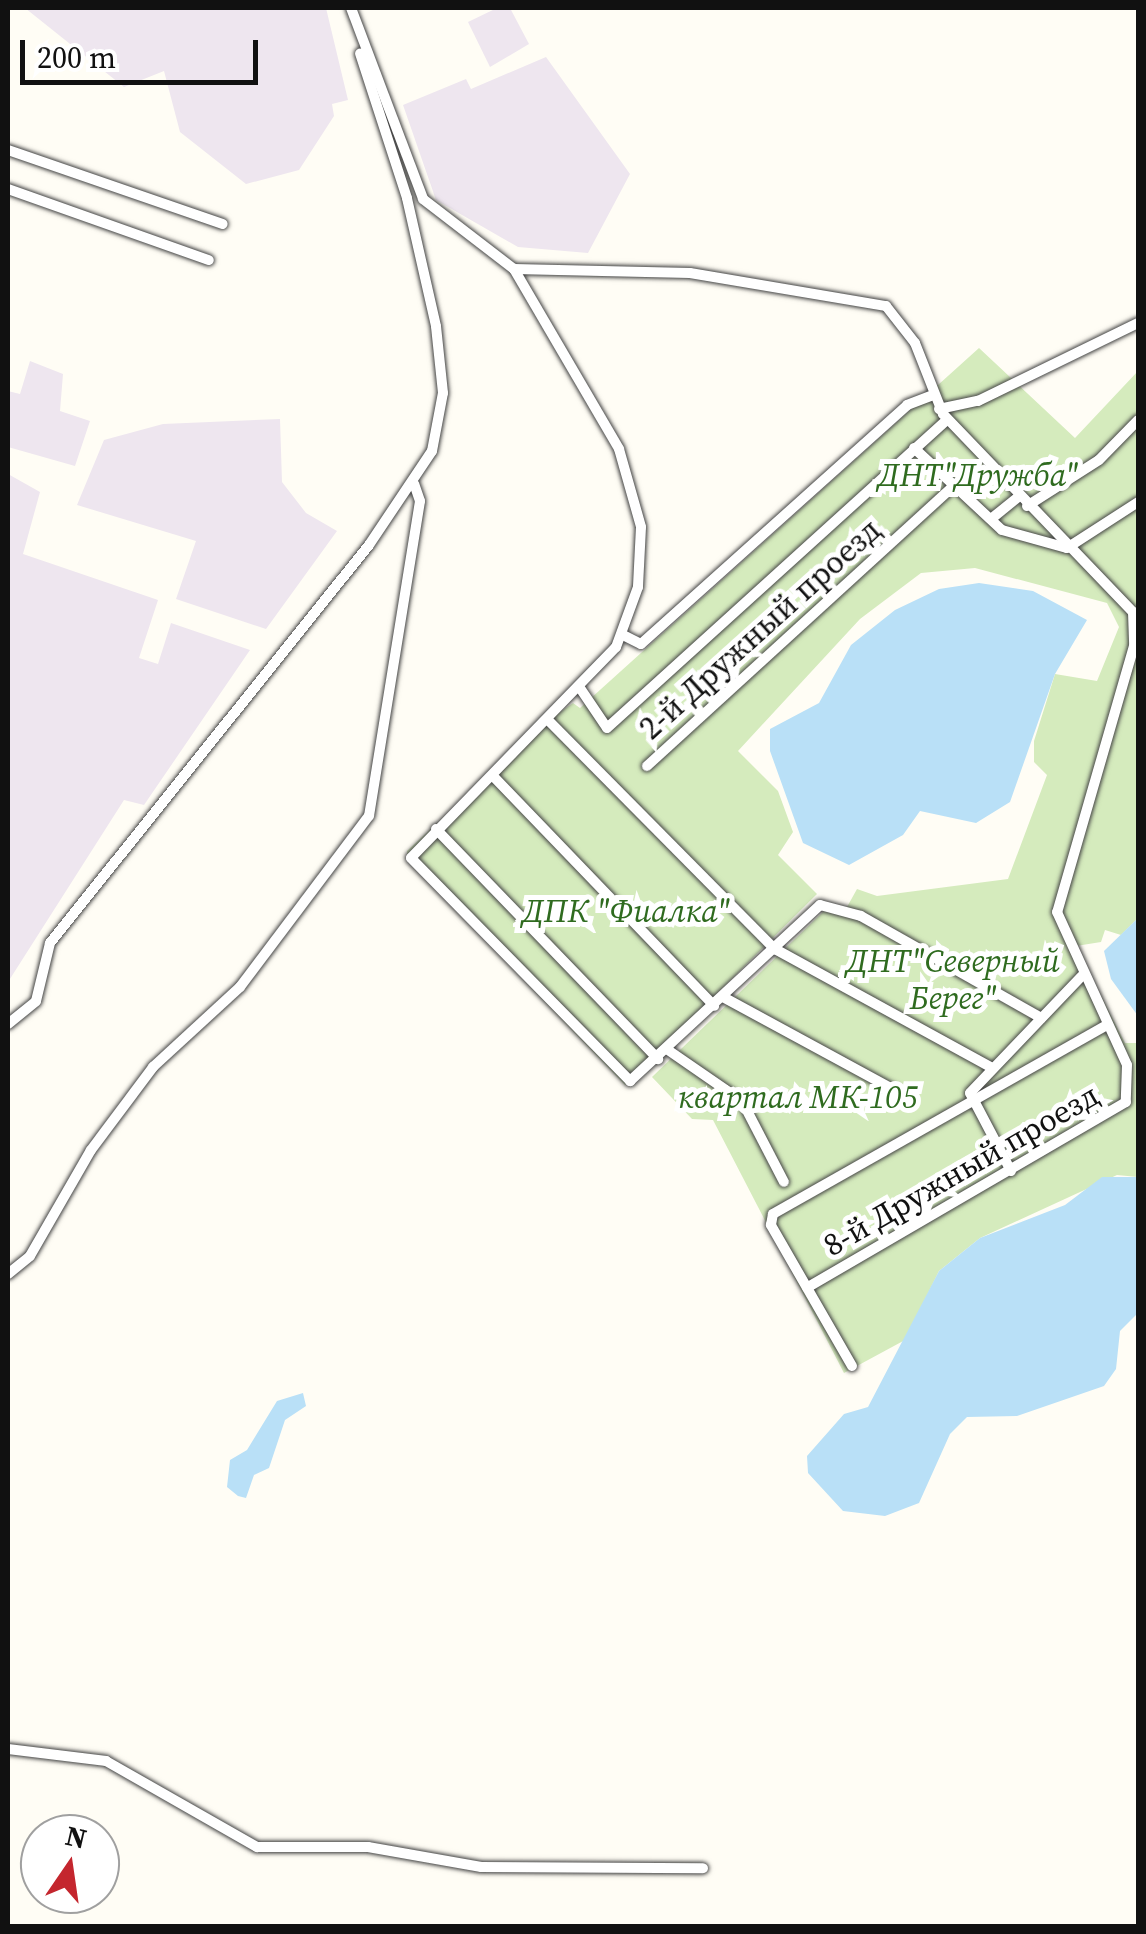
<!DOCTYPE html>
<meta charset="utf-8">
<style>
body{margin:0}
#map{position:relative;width:1146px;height:1934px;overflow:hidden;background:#fffdf5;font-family:"Source Serif 4",serif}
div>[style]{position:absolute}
.industrial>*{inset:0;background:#eee6ef}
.green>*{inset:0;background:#d5ebbd}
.water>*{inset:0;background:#b9e0f7}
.roads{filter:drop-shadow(0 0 2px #444) drop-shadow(0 0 2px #444)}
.street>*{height:10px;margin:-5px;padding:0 5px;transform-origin:5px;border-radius:5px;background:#fff}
span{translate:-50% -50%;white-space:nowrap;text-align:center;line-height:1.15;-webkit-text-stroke:10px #fff;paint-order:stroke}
.park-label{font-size:32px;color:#2f6b1f;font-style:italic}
.street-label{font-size:32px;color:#111}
.frame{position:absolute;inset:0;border:10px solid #111;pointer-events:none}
.north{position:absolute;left:20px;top:1814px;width:100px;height:100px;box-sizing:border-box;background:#fff;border:2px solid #a0a0a0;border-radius:50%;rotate:13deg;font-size:28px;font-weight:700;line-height:40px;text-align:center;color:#111}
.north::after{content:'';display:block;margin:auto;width:35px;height:45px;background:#c4262e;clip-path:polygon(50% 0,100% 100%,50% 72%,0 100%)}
.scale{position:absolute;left:20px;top:40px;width:238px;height:45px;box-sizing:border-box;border:5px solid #111;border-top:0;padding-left:12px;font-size:30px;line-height:35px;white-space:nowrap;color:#111;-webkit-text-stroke:8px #fff;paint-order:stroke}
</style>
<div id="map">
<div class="industrial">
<i style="clip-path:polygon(25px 8px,326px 8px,348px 100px,332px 104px,334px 116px,299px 170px,246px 184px,180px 132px,164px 71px,124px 87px)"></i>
<i style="clip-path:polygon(497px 8px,510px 8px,529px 44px,490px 67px,468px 22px)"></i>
<i style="clip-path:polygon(546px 57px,630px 174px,588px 253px,518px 247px,436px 200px,403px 105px,466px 79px,471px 89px)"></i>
<i style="clip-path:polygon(30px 361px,63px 374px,60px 411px,90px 421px,75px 466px,8px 447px,8px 391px,20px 394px)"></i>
<i style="clip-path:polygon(280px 419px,282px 482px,306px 513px,337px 531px,266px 629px,176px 599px,196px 541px,77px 505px,104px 440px,163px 424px)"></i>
<i style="clip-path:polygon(8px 474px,40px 492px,23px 554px,158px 600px,139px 658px,158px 664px,171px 623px,250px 650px,144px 805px,124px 800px,8px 982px)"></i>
</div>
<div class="green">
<i style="clip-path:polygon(979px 348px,1075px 438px,1138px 371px,1138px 918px,1121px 935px,1105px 930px,1101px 942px,1076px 946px,1125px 1043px,1138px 1043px,1138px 1177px,1117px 1175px,980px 1238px,939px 1271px,905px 1340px,844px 1373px,713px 1120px,692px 1119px,652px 1077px,825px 910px,842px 916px,857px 889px,877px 896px,1008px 879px,1047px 775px,1034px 762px,1034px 741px,1055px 674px,1097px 681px,1119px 627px,1107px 603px,975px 568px,921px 573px,860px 619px,738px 751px,778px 791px,793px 832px,778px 855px,817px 894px,625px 1085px,407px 859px,407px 851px,546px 722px,573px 703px,580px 708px)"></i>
</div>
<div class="water">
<i style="clip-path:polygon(979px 583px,1033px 591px,1087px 620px,1055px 674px,1010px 802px,976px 823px,920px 811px,903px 835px,849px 865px,803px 843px,770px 751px,770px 729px,819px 703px,851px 645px,895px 610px,939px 589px)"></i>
<i style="clip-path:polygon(1138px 918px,1138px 1016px,1111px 979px,1104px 951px)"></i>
<i style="clip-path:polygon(1102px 1177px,1138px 1177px,1138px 1313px,1120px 1331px,1116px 1369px,1104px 1386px,1017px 1416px,967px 1417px,950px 1434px,919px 1503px,885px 1516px,843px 1511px,808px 1473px,807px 1456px,844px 1414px,868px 1407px,939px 1271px,980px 1238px,1065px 1205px)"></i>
<i style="clip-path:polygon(303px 1393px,306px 1406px,285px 1420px,269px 1468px,254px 1475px,246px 1498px,238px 1496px,227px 1487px,230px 1460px,247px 1450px,277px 1401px)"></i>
</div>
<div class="roads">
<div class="street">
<i style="left:351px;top:8px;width:204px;rotate:69.3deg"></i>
<i style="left:423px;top:199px;width:115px;rotate:37.6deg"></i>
<i style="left:514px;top:269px;width:208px;rotate:59.7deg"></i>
<i style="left:619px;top:449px;width:81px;rotate:74.2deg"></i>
<i style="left:641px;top:527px;width:60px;rotate:92.9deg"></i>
<i style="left:638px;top:587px;width:64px;rotate:110.1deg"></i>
<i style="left:616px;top:647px;width:294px;rotate:134.2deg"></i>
<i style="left:411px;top:858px;width:313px;rotate:45.5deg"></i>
<i style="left:630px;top:1081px;width:259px;rotate:-42.8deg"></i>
<i style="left:820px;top:905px;width:42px;rotate:15deg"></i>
<i style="left:861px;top:916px;width:207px;rotate:29.5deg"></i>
<i style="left:8px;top:150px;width:227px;rotate:19deg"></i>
<i style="left:8px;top:189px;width:213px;rotate:19.5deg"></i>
<i style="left:514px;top:269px;width:176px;rotate:1.3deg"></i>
<i style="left:690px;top:273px;width:199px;rotate:9.6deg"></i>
<i style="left:886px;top:306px;width:47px;rotate:51.9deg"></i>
<i style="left:915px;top:343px;width:76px;rotate:68.5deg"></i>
<i style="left:943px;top:414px;width:274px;rotate:46.2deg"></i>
<i style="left:1133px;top:612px;width:34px;rotate:88deg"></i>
<i style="left:1134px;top:646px;width:277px;rotate:106.1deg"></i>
<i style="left:1057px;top:912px;width:168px;rotate:65.4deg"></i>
<i style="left:1127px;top:1065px;width:37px;rotate:92deg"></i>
<i style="left:1126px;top:1102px;width:369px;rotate:149.8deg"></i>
<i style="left:939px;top:409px;width:40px;rotate:-12deg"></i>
<i style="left:978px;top:401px;width:178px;rotate:-26deg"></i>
<i style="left:914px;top:448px;width:120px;rotate:43deg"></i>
<i style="left:1002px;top:530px;width:67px;rotate:15.5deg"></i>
<i style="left:1067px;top:548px;width:85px;rotate:-32.9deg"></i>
<i style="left:1027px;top:506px;width:85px;rotate:-32.6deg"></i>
<i style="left:1099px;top:460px;width:56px;rotate:-45.7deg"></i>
<i style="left:991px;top:519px;width:36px;rotate:-39deg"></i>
<i style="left:623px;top:635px;width:20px;rotate:27deg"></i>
<i style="left:641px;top:644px;width:358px;rotate:-41.9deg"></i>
<i style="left:907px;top:405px;width:28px;rotate:-21deg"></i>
<i style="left:580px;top:688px;width:48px;rotate:56deg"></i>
<i style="left:607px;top:728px;width:459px;rotate:-42.2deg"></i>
<i style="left:550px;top:722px;width:320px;rotate:45.3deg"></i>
<i style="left:775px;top:949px;width:247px;rotate:28.7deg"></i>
<i style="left:647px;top:766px;width:412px;rotate:-42.4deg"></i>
<i style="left:493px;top:776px;width:319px;rotate:46.1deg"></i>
<i style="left:436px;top:829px;width:320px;rotate:46deg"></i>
<i style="left:723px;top:997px;width:201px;rotate:28.5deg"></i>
<i style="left:8px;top:1024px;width:36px;rotate:-39deg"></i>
<i style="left:36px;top:1001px;width:60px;rotate:-76.4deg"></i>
<i style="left:50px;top:943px;width:510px;rotate:-51.29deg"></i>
<i style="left:369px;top:545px;width:113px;rotate:-56.2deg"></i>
<i style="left:432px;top:451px;width:59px;rotate:-79.3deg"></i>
<i style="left:443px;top:393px;width:67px;rotate:-96deg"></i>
<i style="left:436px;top:326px;width:131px;rotate:-102.8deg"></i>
<i style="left:407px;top:198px;width:152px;rotate:-108deg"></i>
<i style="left:668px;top:1050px;width:90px;rotate:34.6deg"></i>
<i style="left:742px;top:1101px;width:91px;rotate:62.6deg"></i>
<i style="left:1011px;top:1171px;width:88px;rotate:-117.7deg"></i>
<i style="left:970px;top:1093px;width:162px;rotate:-46.3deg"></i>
<i style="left:8px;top:1274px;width:28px;rotate:-39deg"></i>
<i style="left:30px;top:1256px;width:122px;rotate:-60.1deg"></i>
<i style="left:91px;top:1150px;width:104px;rotate:-53.2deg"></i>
<i style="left:153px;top:1067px;width:118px;rotate:-42.6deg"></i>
<i style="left:240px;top:987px;width:214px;rotate:-53deg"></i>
<i style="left:369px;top:816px;width:319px;rotate:-80.8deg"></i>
<i style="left:420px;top:501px;width:18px;rotate:-109deg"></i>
<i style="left:852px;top:1366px;width:163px;rotate:-119.9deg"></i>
<i style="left:771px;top:1225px;width:11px;rotate:-80deg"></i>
<i style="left:773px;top:1214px;width:384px;rotate:-29.5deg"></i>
<i style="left:8px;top:1749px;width:99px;rotate:7deg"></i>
<i style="left:106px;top:1761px;width:174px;rotate:29.7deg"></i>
<i style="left:257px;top:1847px;width:111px"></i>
<i style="left:368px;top:1847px;width:115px;rotate:10deg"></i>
<i style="left:481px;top:1867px;width:222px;rotate:0.3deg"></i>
</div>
</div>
<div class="park-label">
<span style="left:978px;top:475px">ДНТ"Дружба"</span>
<span style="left:626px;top:911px">ДПК "Фиалка"</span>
<span style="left:953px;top:980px">ДНТ"Северный<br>Берег"</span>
<span style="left:798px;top:1097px">квартал МК-105</span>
</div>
<div class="street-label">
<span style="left:760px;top:629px;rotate:-42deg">2-й Дружный проезд</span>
<span style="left:961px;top:1170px;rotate:-30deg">8-й Дружный проезд</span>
</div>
<div class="frame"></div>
<div class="north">N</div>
<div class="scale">200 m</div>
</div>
